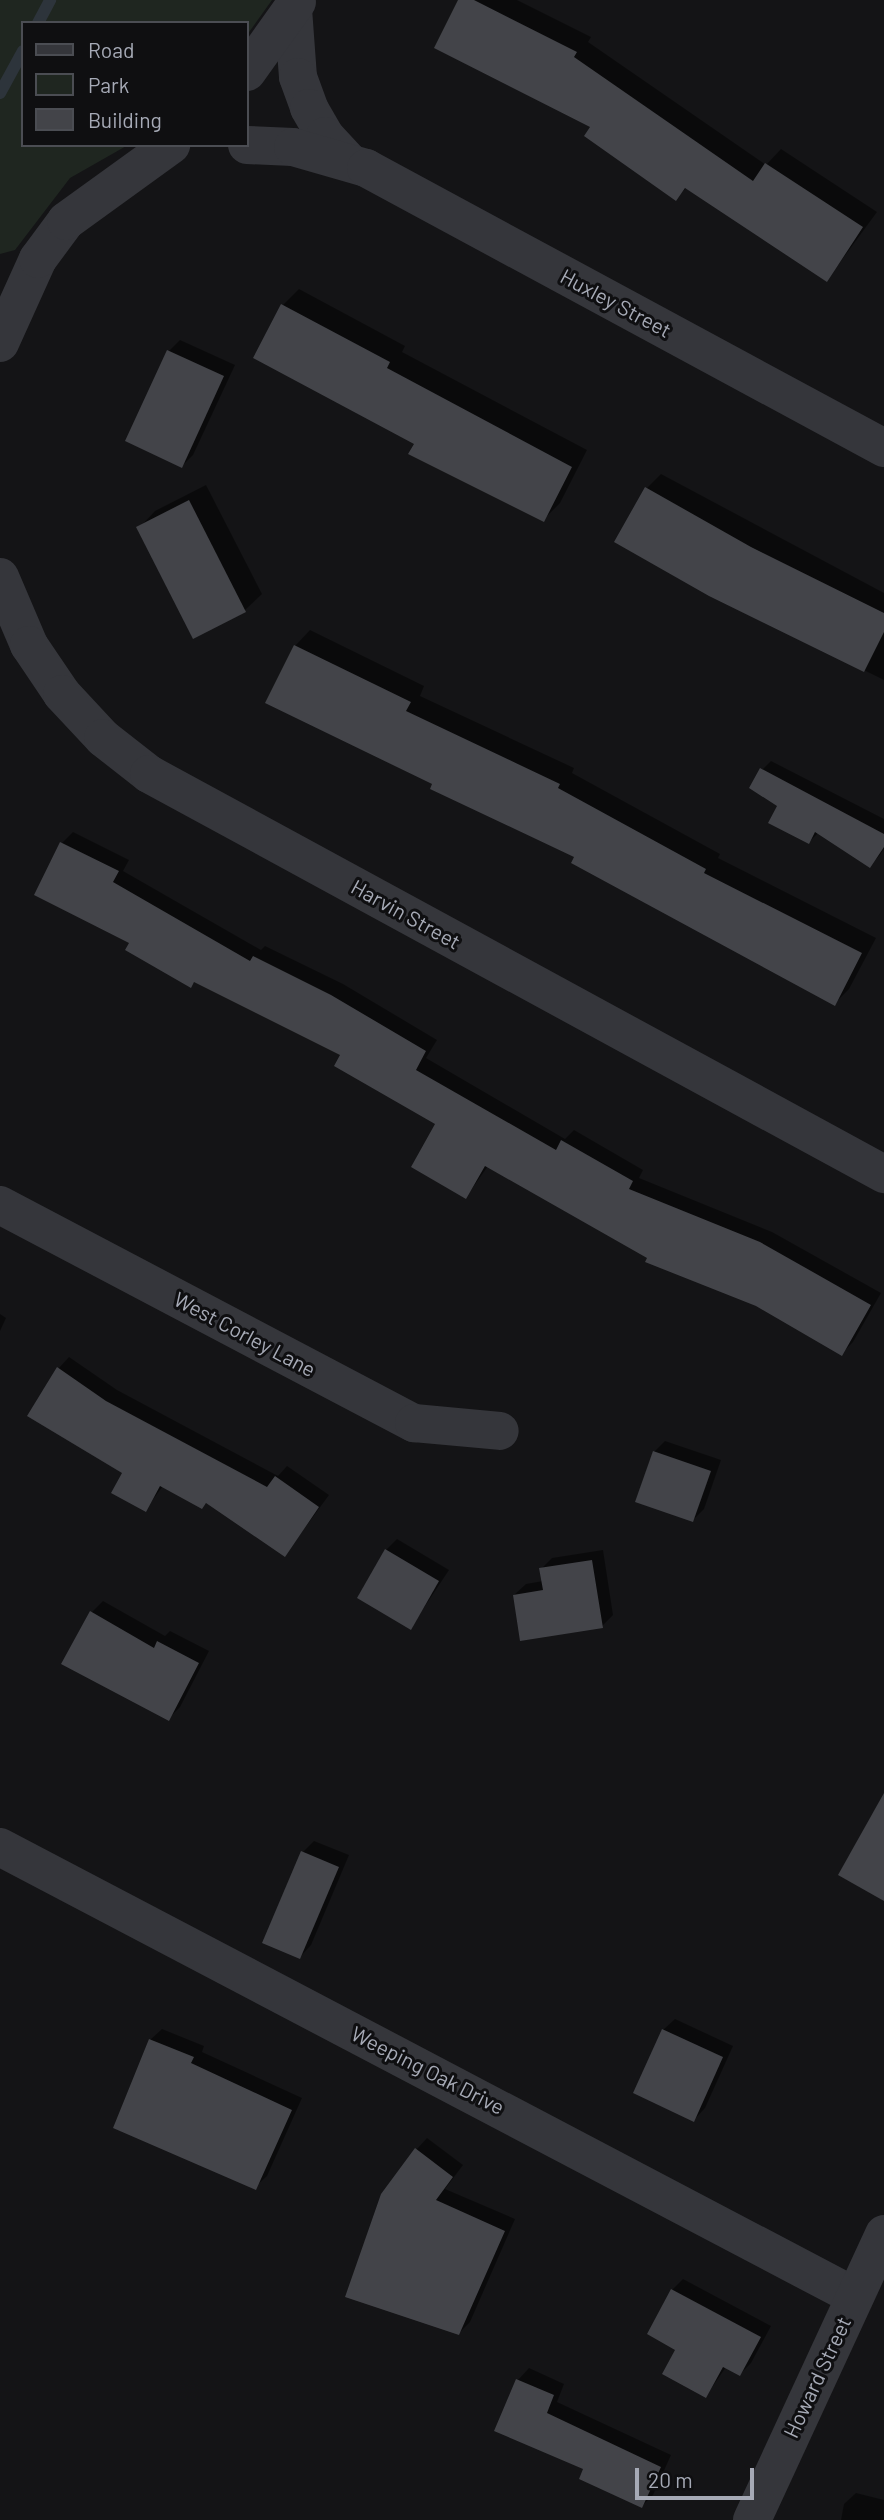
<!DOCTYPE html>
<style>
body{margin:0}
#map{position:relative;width:884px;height:2520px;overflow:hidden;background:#141416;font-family:Barlow,sans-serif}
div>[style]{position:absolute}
.green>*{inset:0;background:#1f2620}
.shadow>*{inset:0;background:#0007}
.stream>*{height:12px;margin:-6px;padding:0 6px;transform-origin:6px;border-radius:6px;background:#2d343b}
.building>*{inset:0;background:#434449}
.minor>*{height:38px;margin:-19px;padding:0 19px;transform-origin:19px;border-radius:19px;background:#35363b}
.tertiary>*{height:38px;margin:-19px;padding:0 19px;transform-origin:19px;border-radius:19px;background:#35363b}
span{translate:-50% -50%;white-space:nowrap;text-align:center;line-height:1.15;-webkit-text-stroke:6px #0f0f11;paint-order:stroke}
.street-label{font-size:21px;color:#a6aab6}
.legend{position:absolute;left:21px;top:21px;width:228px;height:126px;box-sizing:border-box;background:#0f0f11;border:2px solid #4b4d53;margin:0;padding:9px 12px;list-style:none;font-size:21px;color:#a6aab6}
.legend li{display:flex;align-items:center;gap:14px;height:35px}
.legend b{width:35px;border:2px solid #4b4d53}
.scale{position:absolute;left:635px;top:2468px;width:119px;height:32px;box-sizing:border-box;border:4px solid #a6aab6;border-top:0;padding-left:9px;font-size:21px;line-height:24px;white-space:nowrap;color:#a6aab6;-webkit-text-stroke:5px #0f0f11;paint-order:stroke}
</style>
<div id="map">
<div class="green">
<i style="clip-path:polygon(0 0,272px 0,247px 35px,247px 23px,23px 23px,23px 145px,128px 145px,70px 178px,15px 250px,0 254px)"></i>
</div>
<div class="shadow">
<i style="clip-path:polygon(460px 0,517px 0,591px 37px,588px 42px,766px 165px,781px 149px,877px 212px,827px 280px,687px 187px,676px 198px)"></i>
<i style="clip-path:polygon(299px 289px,405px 346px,402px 352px,587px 450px,560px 503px,543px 520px,416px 443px,283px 305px)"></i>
<i style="clip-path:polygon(180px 340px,235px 365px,193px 455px,182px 466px,169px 351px)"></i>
<i style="clip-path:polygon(661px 474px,884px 593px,884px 680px,710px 594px,616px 541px,647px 488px)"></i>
<i style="clip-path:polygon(206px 485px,262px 594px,245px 610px,194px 637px,139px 528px,155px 511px)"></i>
<i style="clip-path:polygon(310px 630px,424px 686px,420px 696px,574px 768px,572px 773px,720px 854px,718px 858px,876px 938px,849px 989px,834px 1004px,576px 856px,268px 702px,295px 646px)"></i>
<i style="clip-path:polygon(771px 761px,884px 819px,884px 849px,879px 856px,870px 865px,819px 832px,809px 842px,779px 806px,762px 770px)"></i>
<i style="clip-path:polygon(73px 832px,129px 860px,123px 871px,261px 950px,265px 946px,343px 984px,437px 1040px,426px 1058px,565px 1139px,574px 1130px,643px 1170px,639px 1178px,772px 1232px,881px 1293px,853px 1342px,842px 1353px,757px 1305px,649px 1257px,488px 1166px,466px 1197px,438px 1123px,342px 1054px,195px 981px,190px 986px,131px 942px,62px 843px)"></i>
<i style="clip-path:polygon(0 1314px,6px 1318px,0 1331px)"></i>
<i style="clip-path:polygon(69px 1357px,117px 1390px,278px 1476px,287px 1466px,329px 1495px,285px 1555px,207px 1502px,202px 1507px,163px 1486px,145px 1510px,58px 1369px)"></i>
<i style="clip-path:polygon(665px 1441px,721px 1460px,704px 1509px,693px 1520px,654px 1452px)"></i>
<i style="clip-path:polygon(397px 1539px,449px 1570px,411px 1627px,386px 1550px)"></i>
<i style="clip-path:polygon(603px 1550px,613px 1615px,602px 1626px,514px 1595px,526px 1584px,543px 1581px,541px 1569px,552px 1558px)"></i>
<i style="clip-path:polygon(103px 1601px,165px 1636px,170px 1631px,209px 1651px,180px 1707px,168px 1719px,91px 1613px)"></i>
<i style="clip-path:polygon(314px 1841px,349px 1855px,311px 1945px,300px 1957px,303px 1852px)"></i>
<i style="clip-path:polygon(675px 2019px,733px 2046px,705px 2108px,694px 2120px,663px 2030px)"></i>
<i style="clip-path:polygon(162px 2029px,204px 2046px,202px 2052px,302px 2098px,267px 2176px,255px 2187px,150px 2040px)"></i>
<i style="clip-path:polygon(427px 2138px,463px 2165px,445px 2189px,515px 2219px,470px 2322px,459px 2333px,416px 2150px)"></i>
<i style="clip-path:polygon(683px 2279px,771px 2326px,751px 2363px,740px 2374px,726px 2367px,706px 2396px,677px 2349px,672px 2290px)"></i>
<i style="clip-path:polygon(529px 2368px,564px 2384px,557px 2402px,671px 2455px,653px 2495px,642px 2506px,585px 2468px,518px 2380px)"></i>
<i style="clip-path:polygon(856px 2493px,884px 2500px,884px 2520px,841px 2520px,844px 2504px)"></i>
</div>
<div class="stream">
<i style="left:38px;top:23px;width:26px;rotate:-62deg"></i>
<i style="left:0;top:93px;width:48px;rotate:-61.3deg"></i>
</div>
<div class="building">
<i style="clip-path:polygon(458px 0,474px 0,577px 52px,574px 57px,753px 181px,765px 163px,863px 227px,827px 282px,685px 188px,676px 201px,584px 136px,590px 127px,434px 48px)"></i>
<i style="clip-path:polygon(281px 304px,390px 362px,387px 368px,572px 467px,544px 522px,408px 454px,414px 444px,253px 358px)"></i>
<i style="clip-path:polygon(167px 350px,224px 376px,182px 468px,125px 441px)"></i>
<i style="clip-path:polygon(645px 487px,751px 547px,884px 613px,884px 632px,864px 672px,709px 596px,614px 542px)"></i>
<i style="clip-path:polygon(189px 500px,246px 612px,193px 639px,136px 527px)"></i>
<i style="clip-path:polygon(294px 645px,411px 702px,406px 711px,560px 784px,558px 788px,706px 869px,704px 873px,862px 953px,835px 1006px,571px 863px,574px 857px,430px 789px,432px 784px,265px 703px)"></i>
<i style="clip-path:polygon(760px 768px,884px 834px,884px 847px,870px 868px,815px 832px,809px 844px,768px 823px,777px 806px,749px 788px)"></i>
<i style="clip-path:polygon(60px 842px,119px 871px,113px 882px,250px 961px,253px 956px,331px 995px,426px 1051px,416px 1070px,556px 1150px,561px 1140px,633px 1181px,629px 1189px,760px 1242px,871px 1305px,842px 1356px,756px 1306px,645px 1262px,647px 1258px,485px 1166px,466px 1199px,411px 1167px,435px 1124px,334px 1066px,340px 1055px,194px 982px,191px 988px,125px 950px,129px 943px,34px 895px)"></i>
<i style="clip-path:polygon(57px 1367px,106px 1401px,267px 1487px,275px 1476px,319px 1507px,285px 1557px,206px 1503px,202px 1509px,160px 1486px,146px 1512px,111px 1493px,122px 1473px,27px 1416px)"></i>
<i style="clip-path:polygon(653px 1451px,711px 1471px,693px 1522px,635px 1502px)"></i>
<i style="clip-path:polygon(385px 1549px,439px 1581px,411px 1630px,357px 1598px)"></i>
<i style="clip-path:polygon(592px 1560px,603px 1628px,520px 1641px,513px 1595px,543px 1590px,539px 1568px)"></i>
<i style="clip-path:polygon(90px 1611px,154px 1648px,157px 1641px,199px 1663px,169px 1721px,61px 1664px)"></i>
<i style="clip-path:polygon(884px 1793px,884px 1901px,838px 1875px)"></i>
<i style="clip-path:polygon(301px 1851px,339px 1867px,300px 1959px,262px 1943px)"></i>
<i style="clip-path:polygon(662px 2029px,723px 2057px,694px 2122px,633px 2093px)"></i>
<i style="clip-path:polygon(149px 2039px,194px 2057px,191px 2063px,292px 2110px,256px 2190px,113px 2128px)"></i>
<i style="clip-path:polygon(415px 2148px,453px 2177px,436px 2200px,505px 2231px,459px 2335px,345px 2297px,381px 2194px)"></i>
<i style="clip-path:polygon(671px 2289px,761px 2337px,740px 2376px,723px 2367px,706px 2398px,662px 2374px,675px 2350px,647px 2334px)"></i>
<i style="clip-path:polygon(516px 2379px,554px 2395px,547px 2413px,661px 2467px,642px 2508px,579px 2479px,583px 2469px,494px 2431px)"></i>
</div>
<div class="minor">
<i style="left:293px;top:9px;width:68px;rotate:85.8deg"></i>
<i style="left:298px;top:77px;width:33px;rotate:70deg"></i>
<i style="left:309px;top:108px;width:32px;rotate:60deg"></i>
<i style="left:325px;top:136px;width:33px;rotate:47deg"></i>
<i style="left:247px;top:72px;width:86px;rotate:-54.5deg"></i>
<i style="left:247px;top:145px;width:46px;rotate:2.5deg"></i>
<i style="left:293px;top:147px;width:76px;rotate:16deg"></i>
<i style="left:366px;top:168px;width:589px;rotate:28.39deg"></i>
<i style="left:0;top:343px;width:92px;rotate:-65.7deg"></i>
<i style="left:38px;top:259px;width:47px;rotate:-53.6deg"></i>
<i style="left:66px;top:221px;width:130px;rotate:-35.9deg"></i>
<i style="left:0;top:577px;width:74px;rotate:66.9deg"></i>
<i style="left:29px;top:645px;width:59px;rotate:56deg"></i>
<i style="left:62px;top:694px;width:60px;rotate:47deg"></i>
<i style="left:103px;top:738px;width:58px;rotate:38deg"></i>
<i style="left:149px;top:774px;width:837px;rotate:28.56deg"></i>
<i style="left:0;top:1205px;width:468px;rotate:27.8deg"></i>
<i style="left:414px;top:1423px;width:86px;rotate:5.3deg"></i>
<i style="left:0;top:1847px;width:965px;rotate:27.73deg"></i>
</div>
<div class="tertiary">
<i style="left:752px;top:2520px;width:315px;rotate:-65.2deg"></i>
</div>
<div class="street-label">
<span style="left:616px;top:303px;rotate:28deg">Huxley Street</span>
<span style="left:406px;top:914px;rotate:29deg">Harvin Street</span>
<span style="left:245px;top:1334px;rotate:28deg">West Corley Lane</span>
<span style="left:428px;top:2070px;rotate:27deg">Weeping Oak Drive</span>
<span style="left:817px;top:2377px;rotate:-65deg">Howard Street</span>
</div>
<ul class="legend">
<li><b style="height:9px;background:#35363b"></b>Road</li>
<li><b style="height:19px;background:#1f2620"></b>Park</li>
<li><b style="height:19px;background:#434449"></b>Building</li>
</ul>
<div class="scale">20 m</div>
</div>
